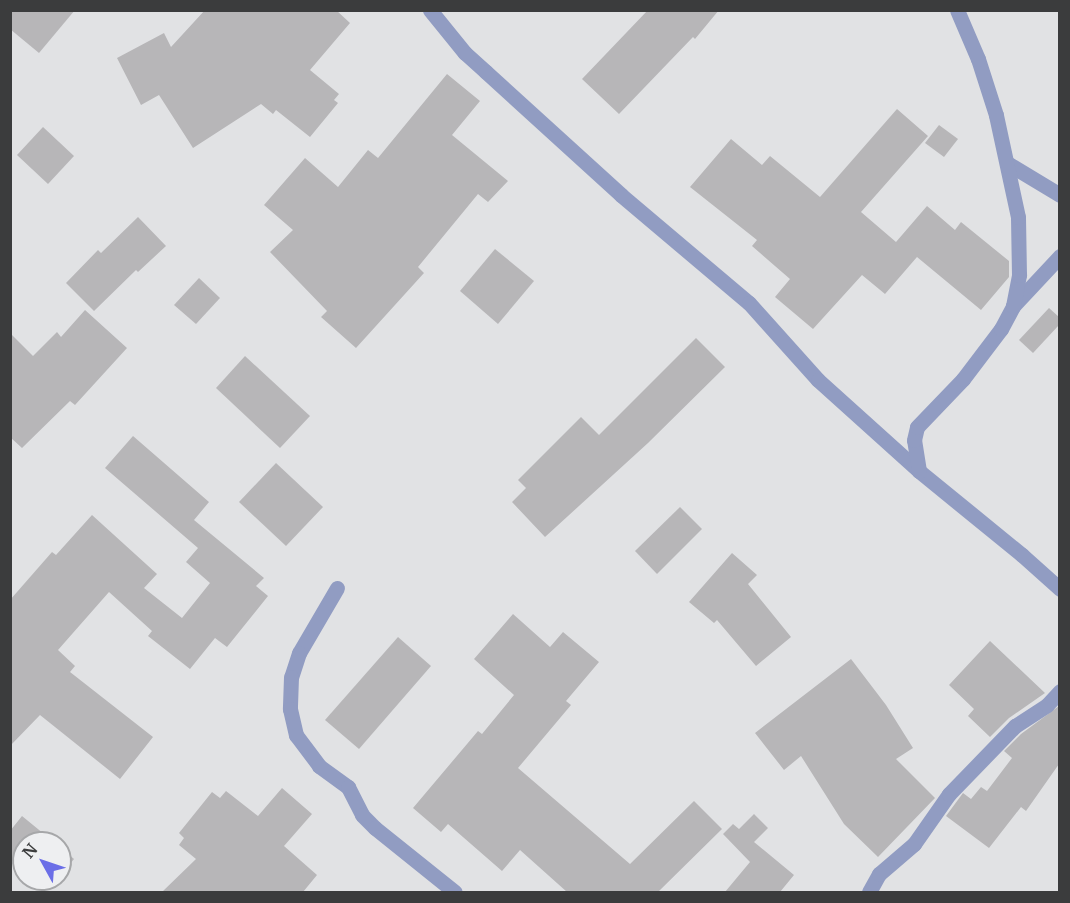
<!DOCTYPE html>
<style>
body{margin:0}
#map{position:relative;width:1070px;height:903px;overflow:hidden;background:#e1e2e4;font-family:Merriweather,serif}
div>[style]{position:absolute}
.building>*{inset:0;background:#b7b6b8}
.minor>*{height:15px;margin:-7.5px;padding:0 7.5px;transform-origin:7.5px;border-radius:7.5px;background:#919cc2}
span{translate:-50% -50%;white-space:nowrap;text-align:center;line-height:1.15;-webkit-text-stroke:5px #eeeff1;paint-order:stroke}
.frame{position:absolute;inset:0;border:12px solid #3b3c3d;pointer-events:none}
.north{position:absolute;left:12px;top:831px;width:60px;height:60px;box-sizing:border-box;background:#eeeff1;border:2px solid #a6a7a9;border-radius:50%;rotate:310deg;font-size:16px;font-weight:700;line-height:24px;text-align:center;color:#3b3c3d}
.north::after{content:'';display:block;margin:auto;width:21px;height:27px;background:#6b6ee7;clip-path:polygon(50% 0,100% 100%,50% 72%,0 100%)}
</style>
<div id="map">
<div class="building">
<i style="clip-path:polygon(10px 10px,75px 10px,39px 53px,10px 29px)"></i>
<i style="clip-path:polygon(205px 10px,336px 10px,350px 23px,310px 70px,339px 94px,334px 100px,338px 103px,310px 137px,276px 110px,273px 114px,261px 104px,193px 148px,159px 95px,141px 105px,117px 58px,164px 33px,171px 47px)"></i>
<i style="clip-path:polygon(648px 10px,719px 10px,695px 39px,693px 37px,619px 114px,582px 79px)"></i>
<i style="clip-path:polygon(447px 74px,480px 101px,452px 135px,508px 181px,488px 202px,478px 194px,418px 267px,424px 273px,356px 348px,321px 317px,327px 311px,270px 252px,293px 230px,264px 205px,305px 158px,338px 187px,368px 150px,378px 158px)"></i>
<i style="clip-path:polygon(897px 109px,928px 136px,861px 212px,896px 242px,927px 206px,955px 230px,961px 222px,1009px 261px,1009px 277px,981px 310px,917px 257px,885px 294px,862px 275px,813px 329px,775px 297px,790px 279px,752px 246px,757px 240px,690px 187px,731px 139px,762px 165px,770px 156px,820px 197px)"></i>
<i style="clip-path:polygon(939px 125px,958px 139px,944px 157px,925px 143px)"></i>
<i style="clip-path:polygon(43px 127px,74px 156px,48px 184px,17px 155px)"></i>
<i style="clip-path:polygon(138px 217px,166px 246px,138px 272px,136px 270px,94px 311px,66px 283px,98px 250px,101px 253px)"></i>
<i style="clip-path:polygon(495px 249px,534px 281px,498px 324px,460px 291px)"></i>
<i style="clip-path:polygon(199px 278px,220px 298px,196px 324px,174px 305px)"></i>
<i style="clip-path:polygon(1049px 308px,1059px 317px,1059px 325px,1033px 353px,1019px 340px)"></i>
<i style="clip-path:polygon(85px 310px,127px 348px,75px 405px,70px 401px,22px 448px,10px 437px,10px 333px,33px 356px,57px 332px,61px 337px)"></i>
<i style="clip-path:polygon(696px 338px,725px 367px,648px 443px,545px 537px,512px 502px,526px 488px,518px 480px,581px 417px,599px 435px)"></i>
<i style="clip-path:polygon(245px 356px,310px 416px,280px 448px,216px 388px)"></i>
<i style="clip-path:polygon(133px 436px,209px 502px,194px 520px,264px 578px,256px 586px,268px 596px,227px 647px,215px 638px,190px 669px,148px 636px,152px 631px,109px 592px,58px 650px,75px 666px,70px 672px,153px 737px,120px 779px,40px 715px,10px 746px,10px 600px,52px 552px,56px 555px,92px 515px,157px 574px,144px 588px,182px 618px,210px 583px,186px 562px,198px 548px,105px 468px)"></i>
<i style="clip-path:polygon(276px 463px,323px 507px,286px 546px,239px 502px)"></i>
<i style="clip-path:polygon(680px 507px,702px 529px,657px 574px,635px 551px)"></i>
<i style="clip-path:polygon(732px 553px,757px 575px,748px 584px,791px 637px,756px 666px,717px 620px,714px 623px,689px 602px)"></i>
<i style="clip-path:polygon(513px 614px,550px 647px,563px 632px,599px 662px,566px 701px,571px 705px,518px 768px,630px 864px,694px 801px,722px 829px,658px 892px,567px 892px,520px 850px,502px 871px,448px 824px,441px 832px,413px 808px,478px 731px,482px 734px,514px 695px,474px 659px)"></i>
<i style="clip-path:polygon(398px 637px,431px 666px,359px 749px,325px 720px)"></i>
<i style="clip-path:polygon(990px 641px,1045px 693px,1009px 718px,990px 737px,968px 716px,974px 709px,949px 685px)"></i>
<i style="clip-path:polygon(851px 659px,886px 705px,913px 748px,896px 759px,935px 798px,878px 857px,844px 824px,801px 756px,784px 770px,755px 733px)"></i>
<i style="clip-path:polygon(1059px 706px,1059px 764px,1026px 811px,1021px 807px,989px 848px,946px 816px,963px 793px,971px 799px,981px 787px,987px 791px,1012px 758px,1004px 751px,1021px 734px)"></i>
<i style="clip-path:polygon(282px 788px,312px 814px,284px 846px,317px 875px,303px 892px,162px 892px,196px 859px,179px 845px,184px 838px,179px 833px,212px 792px,220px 798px,226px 791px,258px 816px)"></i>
<i style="clip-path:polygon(754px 814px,768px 828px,754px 842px,794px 875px,780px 892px,725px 892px,750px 862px,723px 834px,733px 824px,739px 829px)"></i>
<i style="clip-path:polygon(22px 816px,55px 843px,24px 843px,24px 870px,10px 859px,10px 831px)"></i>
<i style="clip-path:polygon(60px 847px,74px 859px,60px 876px)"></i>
<i style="clip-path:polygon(34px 879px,57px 879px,48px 890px)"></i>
</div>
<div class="minor">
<i style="left:430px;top:10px;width:55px;rotate:50.9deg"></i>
<i style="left:465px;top:53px;width:28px;rotate:42deg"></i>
<i style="left:486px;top:72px;width:183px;rotate:42.3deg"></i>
<i style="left:621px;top:195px;width:167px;rotate:40.2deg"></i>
<i style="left:749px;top:303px;width:103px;rotate:48.1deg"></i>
<i style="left:818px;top:380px;width:136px;rotate:42deg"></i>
<i style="left:919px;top:471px;width:133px;rotate:39.2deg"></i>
<i style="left:1022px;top:555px;width:51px;rotate:41.8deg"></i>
<i style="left:1007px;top:163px;width:62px;rotate:31.1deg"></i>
<i style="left:1013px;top:306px;width:69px;rotate:-46.8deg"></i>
<i style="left:919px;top:471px;width:31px;rotate:-99deg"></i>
<i style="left:914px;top:440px;width:13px;rotate:-77deg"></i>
<i style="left:917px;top:427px;width:66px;rotate:-46.2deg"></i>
<i style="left:963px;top:379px;width:63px;rotate:-52.8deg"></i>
<i style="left:1001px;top:329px;width:26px;rotate:-62deg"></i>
<i style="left:1013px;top:306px;width:32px;rotate:-79deg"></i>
<i style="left:1019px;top:275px;width:58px;rotate:-91deg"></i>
<i style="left:1018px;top:217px;width:104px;rotate:-102.2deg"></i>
<i style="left:996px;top:115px;width:59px;rotate:-107.8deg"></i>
<i style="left:978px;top:59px;width:53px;rotate:-113.2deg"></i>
<i style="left:337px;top:588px;width:75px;rotate:120.3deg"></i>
<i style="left:299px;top:653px;width:25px;rotate:108deg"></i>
<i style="left:291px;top:677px;width:32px;rotate:92deg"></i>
<i style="left:290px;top:709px;width:27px;rotate:77deg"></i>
<i style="left:296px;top:735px;width:39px;rotate:53deg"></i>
<i style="left:319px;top:766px;width:36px;rotate:36deg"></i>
<i style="left:348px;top:787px;width:31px;rotate:63deg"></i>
<i style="left:362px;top:815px;width:18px;rotate:45deg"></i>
<i style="left:375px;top:828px;width:102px;rotate:38.7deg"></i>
<i style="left:869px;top:892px;width:21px;rotate:-61deg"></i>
<i style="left:879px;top:874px;width:46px;rotate:-40.6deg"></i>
<i style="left:914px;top:844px;width:61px;rotate:-55deg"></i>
<i style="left:949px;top:794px;width:95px;rotate:-45.9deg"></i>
<i style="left:1015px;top:726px;width:38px;rotate:-33deg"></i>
<i style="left:1047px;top:705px;width:19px;rotate:-47deg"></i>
</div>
<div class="frame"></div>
<div class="north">N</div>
</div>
